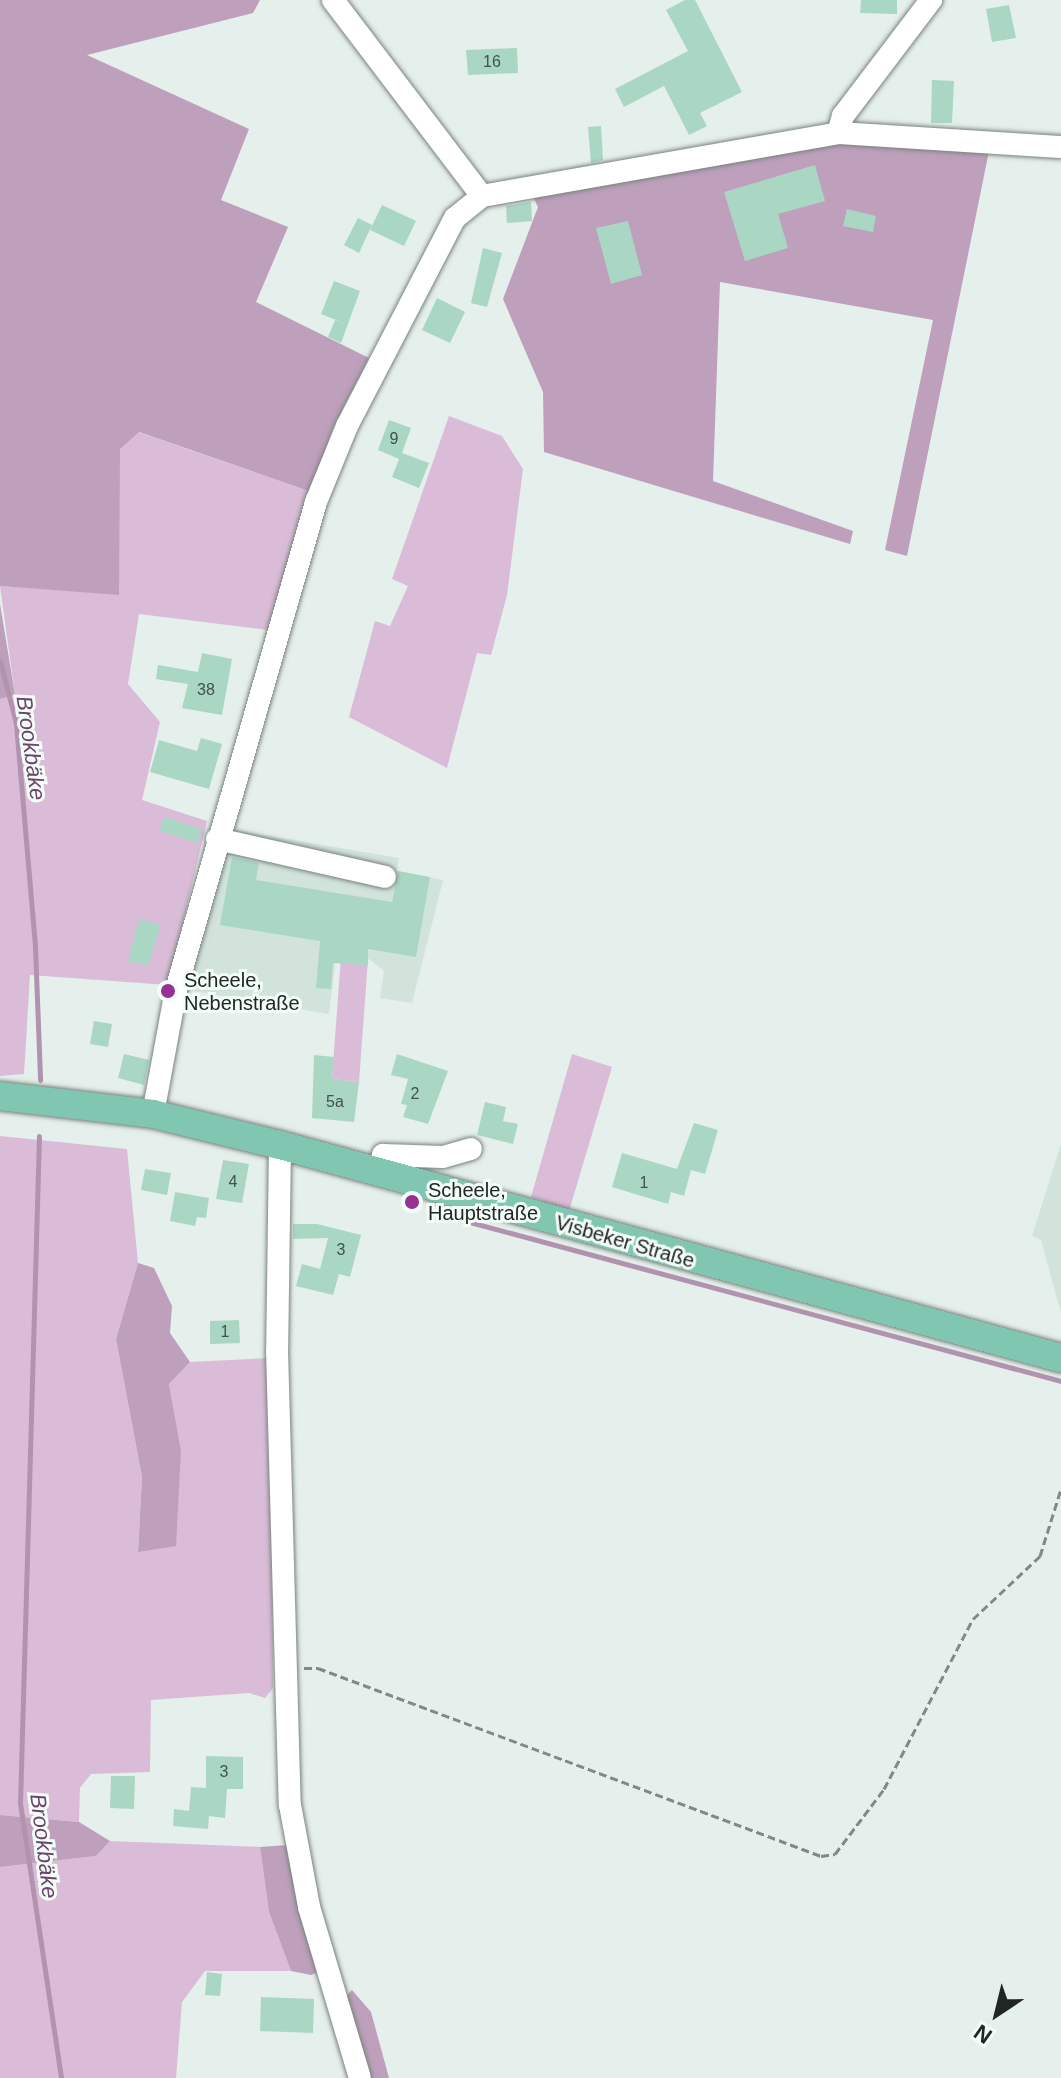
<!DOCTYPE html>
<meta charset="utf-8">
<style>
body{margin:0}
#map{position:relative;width:1061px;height:2078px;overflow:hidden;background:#e5efeb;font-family:Arial,sans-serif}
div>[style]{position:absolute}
.built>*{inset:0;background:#d1e3db}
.green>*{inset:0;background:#dabcd8}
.forest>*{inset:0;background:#be9fbc}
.stream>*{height:5px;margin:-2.5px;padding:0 2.5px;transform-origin:2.5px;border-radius:2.5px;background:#b293af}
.building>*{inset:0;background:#aad7c4}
.path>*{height:3px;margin-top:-1.5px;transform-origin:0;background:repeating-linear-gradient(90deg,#818885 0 8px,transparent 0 12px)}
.roads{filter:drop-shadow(0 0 2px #7a837f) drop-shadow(0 0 2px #7a837f)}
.minor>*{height:22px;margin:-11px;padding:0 11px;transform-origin:11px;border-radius:11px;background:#fff}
.major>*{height:28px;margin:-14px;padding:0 14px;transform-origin:14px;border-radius:14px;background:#80c6b0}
.dots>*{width:22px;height:22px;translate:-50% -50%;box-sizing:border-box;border:4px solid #f3fdf8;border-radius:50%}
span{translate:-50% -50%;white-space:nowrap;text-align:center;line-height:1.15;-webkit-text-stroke:6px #f3fdf8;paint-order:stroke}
.number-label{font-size:16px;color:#43524b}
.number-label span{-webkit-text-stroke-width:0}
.poi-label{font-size:20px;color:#212523}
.left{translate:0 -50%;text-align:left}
.street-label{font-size:20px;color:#212523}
.water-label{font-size:22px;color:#6d426a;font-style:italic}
.north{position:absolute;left:957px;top:1974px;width:80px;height:80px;-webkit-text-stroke:6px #f3fdf8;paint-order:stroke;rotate:215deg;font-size:22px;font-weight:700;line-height:32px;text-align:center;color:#212523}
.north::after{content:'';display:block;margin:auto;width:28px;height:36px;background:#212523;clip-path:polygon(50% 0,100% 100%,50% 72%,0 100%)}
</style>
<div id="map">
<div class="built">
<i style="clip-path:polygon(229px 829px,399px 858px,397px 871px,443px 880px,412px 1003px,380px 998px,384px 971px,369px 959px,336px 957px,329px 1014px,187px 990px)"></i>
<i style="clip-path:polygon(1061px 1144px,1061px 1313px,1041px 1240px,1032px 1236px)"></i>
</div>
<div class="green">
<i style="clip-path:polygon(449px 416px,502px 436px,523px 469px,507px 595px,491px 655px,477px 653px,447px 768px,349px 717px,375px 621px,390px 626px,408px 586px,392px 579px)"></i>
<i style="clip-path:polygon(138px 432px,312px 492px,268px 630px,139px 614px,128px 684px,160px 722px,142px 800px,207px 821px,168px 985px,30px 975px,24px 1074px,0 1076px,0 699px,15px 695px,0 586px,119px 594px,119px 449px)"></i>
<i style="clip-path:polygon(341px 957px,368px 959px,359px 1082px,332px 1079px)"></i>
<i style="clip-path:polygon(572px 1054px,612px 1067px,569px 1211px,531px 1197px)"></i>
<i style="clip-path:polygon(0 1136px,127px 1149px,138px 1263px,116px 1339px,142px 1477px,138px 1551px,181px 1450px,169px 1384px,190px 1362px,271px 1358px,273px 1688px,265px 1698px,249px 1693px,151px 1700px,150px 1772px,91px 1774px,80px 1788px,79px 1822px,0 1815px)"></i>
<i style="clip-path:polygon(110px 1841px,260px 1847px,269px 1912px,291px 1971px,205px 1971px,182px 2002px,176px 2078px,0 2078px,0 1867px,96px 1856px)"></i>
</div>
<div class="forest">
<i style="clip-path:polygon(0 0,260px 0,253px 13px,87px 55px,249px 129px,221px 200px,288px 227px,256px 302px,369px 358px,333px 428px,312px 492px,139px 432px,120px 449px,119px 595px,0 586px)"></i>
<i style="clip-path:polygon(840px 141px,989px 151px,907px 556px,885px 550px,933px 320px,720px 282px,713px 481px,853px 531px,850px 544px,544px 452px,543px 392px,503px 299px,538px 207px,532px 195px)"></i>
<i style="clip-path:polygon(0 604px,15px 695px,0 699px)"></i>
<i style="clip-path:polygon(138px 1263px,154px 1268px,172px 1306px,170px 1333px,190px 1362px,169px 1384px,181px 1450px,176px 1546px,138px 1552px,142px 1477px,116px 1339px)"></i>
<i style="clip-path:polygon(0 1815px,79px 1822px,110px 1841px,96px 1856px,0 1867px)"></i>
<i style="clip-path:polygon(288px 1845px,321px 1971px,311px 1975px,291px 1971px,269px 1912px,260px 1847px)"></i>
<i style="clip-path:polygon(352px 1990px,371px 2012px,389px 2078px,365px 2078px,344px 1998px)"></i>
</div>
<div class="stream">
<i style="left:0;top:661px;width:65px;rotate:75.7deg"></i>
<i style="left:16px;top:724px;width:224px;rotate:85.1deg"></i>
<i style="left:35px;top:947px;width:133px;rotate:87.8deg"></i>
<i style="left:39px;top:1136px;width:667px;rotate:91.63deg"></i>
<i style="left:20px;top:1803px;width:278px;rotate:81.5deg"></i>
<i style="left:451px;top:1217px;width:632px;rotate:15.05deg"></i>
</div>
<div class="building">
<i style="clip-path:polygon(685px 0,695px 0,742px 92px,700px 113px,707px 126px,689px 135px,664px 86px,624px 107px,615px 89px,688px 51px,666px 10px)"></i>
<i style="clip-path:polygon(861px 0,897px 0,897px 14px,860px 13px)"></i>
<i style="clip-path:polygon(1009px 5px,1016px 38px,992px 42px,986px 9px)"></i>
<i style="clip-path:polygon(517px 48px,518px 73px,468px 75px,466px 50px)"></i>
<i style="clip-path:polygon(932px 80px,954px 81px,952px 123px,931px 123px)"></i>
<i style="clip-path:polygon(601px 126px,603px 160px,591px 163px,588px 127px)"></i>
<i style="clip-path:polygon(815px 165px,825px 201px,778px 214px,788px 248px,745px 261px,724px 192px)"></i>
<i style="clip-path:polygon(531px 202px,532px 221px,507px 223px,506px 206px)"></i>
<i style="clip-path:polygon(382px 205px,416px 221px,404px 246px,370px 230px)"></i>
<i style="clip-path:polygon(847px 209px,876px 216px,873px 232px,843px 226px)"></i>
<i style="clip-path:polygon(358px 218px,372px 225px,359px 253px,344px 245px)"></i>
<i style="clip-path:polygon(628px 221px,642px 275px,611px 284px,596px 228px)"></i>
<i style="clip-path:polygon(483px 248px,502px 253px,487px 307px,471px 303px)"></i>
<i style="clip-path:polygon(334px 281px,360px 291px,341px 343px,328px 337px,335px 320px,346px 324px,321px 314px)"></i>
<i style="clip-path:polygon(437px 298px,465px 312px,450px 343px,422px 330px)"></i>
<i style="clip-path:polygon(389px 420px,411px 428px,402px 453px,429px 463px,419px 488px,392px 477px,399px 459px,378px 450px)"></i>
<i style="clip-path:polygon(202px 653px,232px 659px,222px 715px,182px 708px,188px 684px,156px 679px,158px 665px,198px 672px)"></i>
<i style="clip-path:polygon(201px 738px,222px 744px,209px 789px,150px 772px,159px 740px,197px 751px)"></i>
<i style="clip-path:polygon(164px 817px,202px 829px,197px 843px,159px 830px)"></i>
<i style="clip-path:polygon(232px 857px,259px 863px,256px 880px,392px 902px,398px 871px,430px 877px,416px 957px,368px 949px,368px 965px,333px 963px,331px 989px,316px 988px,320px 941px,220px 925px)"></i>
<i style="clip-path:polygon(139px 919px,161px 925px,148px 966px,128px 961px)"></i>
<i style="clip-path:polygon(94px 1021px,112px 1024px,108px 1047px,90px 1044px)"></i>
<i style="clip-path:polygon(124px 1054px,149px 1060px,144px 1085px,118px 1078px)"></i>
<i style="clip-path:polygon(397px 1054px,448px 1071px,428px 1124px,403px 1117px,407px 1105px,401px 1104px,408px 1079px,391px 1075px)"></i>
<i style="clip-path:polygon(314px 1055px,334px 1057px,332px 1079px,359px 1082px,354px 1122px,312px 1118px)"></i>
<i style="clip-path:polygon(485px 1102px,506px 1107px,503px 1121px,518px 1124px,513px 1144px,477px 1135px)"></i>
<i style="clip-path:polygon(694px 1123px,718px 1130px,705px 1174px,691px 1170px,684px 1196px,671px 1192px,668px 1204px,612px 1187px,622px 1153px,677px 1169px)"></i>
<i style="clip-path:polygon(223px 1160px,249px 1164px,242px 1203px,216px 1199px)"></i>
<i style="clip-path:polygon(145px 1169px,171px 1173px,167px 1195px,141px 1190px)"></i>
<i style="clip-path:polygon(175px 1192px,209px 1198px,206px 1218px,197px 1217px,195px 1226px,170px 1221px)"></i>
<i style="clip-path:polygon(293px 1224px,317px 1224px,361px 1235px,350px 1277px,339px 1274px,333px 1295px,296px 1286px,302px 1264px,320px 1269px,328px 1238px,293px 1239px)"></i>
<i style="clip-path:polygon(239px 1320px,240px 1343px,210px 1344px,210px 1321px)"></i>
<i style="clip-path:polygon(206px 1756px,243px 1757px,243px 1789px,227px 1789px,225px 1818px,209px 1816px,208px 1829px,173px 1826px,174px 1809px,189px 1811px,191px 1787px,206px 1788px)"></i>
<i style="clip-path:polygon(111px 1776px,135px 1776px,134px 1809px,110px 1808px)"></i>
<i style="clip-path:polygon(207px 1972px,222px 1974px,220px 1996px,205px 1995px)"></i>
<i style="clip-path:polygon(261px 1997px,314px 1999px,313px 2033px,260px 2031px)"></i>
</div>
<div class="path">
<i style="left:304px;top:1668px;width:14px"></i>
<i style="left:318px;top:1668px;width:537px;rotate:20.49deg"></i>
<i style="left:821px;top:1856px;width:14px;rotate:-8deg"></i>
<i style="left:835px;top:1854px;width:81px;rotate:-53deg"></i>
<i style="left:884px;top:1789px;width:192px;rotate:-62.4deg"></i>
<i style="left:973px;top:1619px;width:92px;rotate:-43.2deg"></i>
<i style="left:1040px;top:1556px;width:70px;rotate:-72.6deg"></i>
</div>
<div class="roads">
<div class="minor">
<i style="left:333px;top:0;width:246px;rotate:52.8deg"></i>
<i style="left:838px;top:133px;width:18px;rotate:-74deg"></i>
<i style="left:843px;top:116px;width:146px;rotate:-52.8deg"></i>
<i style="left:217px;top:839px;width:172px;rotate:12.7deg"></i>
<i style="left:153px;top:1114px;width:126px;rotate:-79.5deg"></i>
<i style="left:176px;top:990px;width:508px;rotate:-73.99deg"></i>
<i style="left:316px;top:502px;width:82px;rotate:-67.8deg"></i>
<i style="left:347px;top:426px;width:234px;rotate:-62.6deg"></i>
<i style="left:455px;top:218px;width:35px;rotate:-39deg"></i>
<i style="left:482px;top:196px;width:362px;rotate:-10deg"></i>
<i style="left:838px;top:133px;width:223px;rotate:3.6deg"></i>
<i style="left:280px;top:1145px;width:205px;rotate:90.8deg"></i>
<i style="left:277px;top:1350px;width:455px;rotate:88.4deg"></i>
<i style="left:290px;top:1805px;width:104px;rotate:79.4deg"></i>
<i style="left:309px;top:1907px;width:178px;rotate:73.4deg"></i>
<i style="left:378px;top:1173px;width:19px;rotate:-74deg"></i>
<i style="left:383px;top:1155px;width:60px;rotate:1.9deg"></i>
<i style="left:443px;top:1157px;width:29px;rotate:-16deg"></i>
</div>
<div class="major">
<i style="left:0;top:1096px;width:154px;rotate:6.7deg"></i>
<i style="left:153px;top:1114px;width:131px;rotate:13.7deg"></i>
<i style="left:280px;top:1145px;width:810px;rotate:15.26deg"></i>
</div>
</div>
<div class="dots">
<i style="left:168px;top:991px;background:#973195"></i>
<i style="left:412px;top:1202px;background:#973195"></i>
</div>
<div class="number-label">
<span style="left:492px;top:62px">16</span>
<span style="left:394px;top:439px">9</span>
<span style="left:206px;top:690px">38</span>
<span style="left:415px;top:1094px">2</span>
<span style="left:335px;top:1102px">5a</span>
<span style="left:233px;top:1182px">4</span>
<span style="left:644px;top:1183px">1</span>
<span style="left:341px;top:1250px">3</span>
<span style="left:225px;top:1332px">1</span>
<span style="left:224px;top:1772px">3</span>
</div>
<div class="poi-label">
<span class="left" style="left:184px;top:992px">Scheele,<br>Nebenstraße</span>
<span class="left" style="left:428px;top:1202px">Scheele,<br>Hauptstraße</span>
</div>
<div class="street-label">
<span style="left:625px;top:1242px;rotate:16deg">Visbeker Straße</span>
</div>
<div class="water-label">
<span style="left:31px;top:748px;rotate:82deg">Brookbäke</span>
<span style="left:44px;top:1846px;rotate:83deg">Brookbäke</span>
</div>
<div class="north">N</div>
</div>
